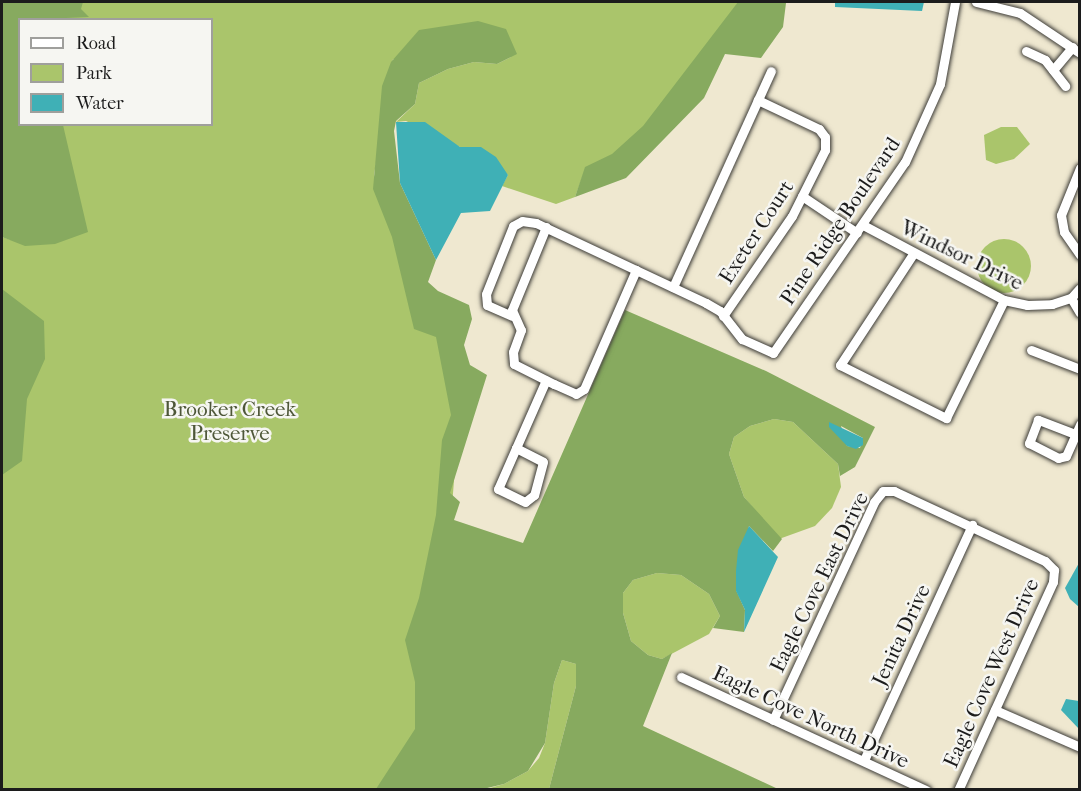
<!DOCTYPE html>
<style>
body{margin:0}
#map{position:relative;width:1081px;height:791px;overflow:hidden;background:#efe8d0;font-family:"IM FELL French Canon",serif}
div>[style]{position:absolute}
.green>*{inset:0;background:#aac56b}
.round{border-radius:50%}
.forest>*{inset:0;background:#87aa5f}
.water>*{inset:0;background:#3fb0b6}
.roads{filter:drop-shadow(0 0 2px #3c3b37) drop-shadow(0 0 2px #3c3b37)}
.minor>*{height:9px;margin:-4.5px;padding:0 4.5px;transform-origin:4.5px;border-radius:4.5px;background:#fff}
span{translate:-50% -50%;white-space:nowrap;text-align:center;line-height:1.15;-webkit-text-stroke:5px #f6f6f2;paint-order:stroke}
.street-label{font-size:21px;color:#1c1c1c}
.park-label{font-size:21px;color:#4e5738}
.frame{position:absolute;inset:0;border:3px solid #1c1c1c;pointer-events:none}
.legend{position:absolute;left:18px;top:18px;width:195px;height:108px;box-sizing:border-box;background:#f6f6f2;border:2px solid #9f9f9c;margin:0;padding:8px 10px;list-style:none;font-size:18px;color:#1c1c1c}
.legend li{display:flex;align-items:center;gap:12px;height:30px}
.legend b{width:30px;border:2px solid #9f9f9c}
</style>
<div id="map">
<div class="green">
<i style="clip-path:polygon(48px 2px,738px 2px,697px 82px,598px 169px,586px 167px,575px 197px,556px 204px,502px 186px,508px 175px,481px 148px,460px 147px,406px 121px,396px 122px,415px 104px,419px 83px,448px 69px,474px 62px,497px 64px,511px 57px,393px 59px,374px 175px,450px 361px,457px 442px,430px 789px,2px 789px,2px 237px,11px 240px,20px 124px,212px 124px,212px 20px,42px 19px)"></i>
<i style="clip-path:polygon(1001px 127px,1017px 127px,1030px 144px,1014px 159px,996px 164px,986px 160px,984px 135px)"></i>
<i class="round" style="left:977px;top:239px;width:54px;height:54px"></i>
<i style="clip-path:polygon(774px 419px,793px 422px,838px 464px,841px 487px,832px 508px,815px 526px,779px 539px,744px 497px,729px 454px,734px 437px,750px 426px)"></i>
<i style="clip-path:polygon(657px 573px,681px 575px,709px 594px,720px 616px,709px 634px,662px 659px,648px 655px,631px 641px,623px 613px,623px 593px,633px 580px)"></i>
<i style="clip-path:polygon(562px 660px,576px 664px,576px 686px,549px 789px,483px 790px,504px 784px,528px 771px,539px 758px,545px 743px,554px 683px)"></i>
</div>
<div class="forest">
<i style="clip-path:polygon(2px 2px,83px 2px,81px 9px,89px 17px,20px 20px,20px 124px,63px 125px,88px 232px,55px 244px,25px 246px,2px 237px)"></i>
<i style="clip-path:polygon(738px 2px,786px 3px,783px 27px,761px 58px,725px 54px,704px 98px,626px 178px,575px 197px,585px 167px,612px 154px,643px 126px)"></i>
<i style="clip-path:polygon(evenodd,478px 21px,506px 29px,517px 54px,497px 64px,474px 62px,448px 69px,419px 83px,415px 104px,396px 121px,394px 131px,400px 183px,436px 260px,428px 282px,438px 291px,469px 305px,472px 319px,464px 345px,470px 365px,487px 375px,450px 493px,460px 502px,454px 520px,523px 543px,625px 310px,766px 371px,875px 427px,855px 467px,840px 476px,838px 464px,793px 422px,774px 419px,750px 426px,734px 437px,729px 454px,744px 497px,782px 539px,773px 551px,749px 526px,736px 590px,745px 610px,744px 632px,713px 628px,720px 616px,709px 594px,681px 575px,657px 573px,633px 580px,623px 593px,623px 613px,631px 641px,648px 655px,662px 659px,672px 653px,643px 726px,778px 789px,549px 789px,576px 686px,576px 664px,562px 660px,554px 683px,545px 743px,528px 771px,504px 784px,483px 789px,376px 789px,415px 729px,415px 682px,405px 640px,419px 598px,436px 515px,442px 440px,451px 415px,436px 337px,414px 329px,392px 237px,373px 189px,382px 86px,391px 62px,419px 30px,478px 21px,841px 426px,863px 438px,860px 448px,847px 446px,841px 426px)"></i>
<i style="clip-path:polygon(2px 289px,44px 321px,45px 359px,27px 399px,22px 461px,2px 475px)"></i>
</div>
<div class="water">
<i style="clip-path:polygon(835px 2px,924px 2px,922px 11px,835px 7px)"></i>
<i style="clip-path:polygon(396px 122px,425px 122px,460px 147px,481px 147px,496px 157px,508px 175px,490px 211px,461px 213px,436px 260px,400px 183px)"></i>
<i style="clip-path:polygon(829px 422px,863px 438px,863px 445px,856px 449px,847px 446px,829px 427px)"></i>
<i style="clip-path:polygon(749px 526px,778px 557px,744px 632px,745px 610px,736px 591px,736px 571px,738px 550px)"></i>
<i style="clip-path:polygon(1079px 563px,1079px 607px,1070px 599px,1065px 588px)"></i>
<i style="clip-path:polygon(1066px 699px,1079px 701px,1079px 729px,1061px 710px)"></i>
</div>
<div class="roads">
<div class="minor">
<i style="left:976px;top:2px;width:45px;rotate:14deg"></i>
<i style="left:1020px;top:13px;width:72px;rotate:33.7deg"></i>
<i style="left:1026px;top:51px;width:21px;rotate:25deg"></i>
<i style="left:1045px;top:60px;width:33px;rotate:52deg"></i>
<i style="left:1053px;top:70px;width:30px;rotate:-50deg"></i>
<i style="left:1080px;top:168px;width:51px;rotate:112deg"></i>
<i style="left:1061px;top:215px;width:17px;rotate:80deg"></i>
<i style="left:1064px;top:232px;width:28px;rotate:55deg"></i>
<i style="left:802px;top:196px;width:66px;rotate:33.9deg"></i>
<i style="left:863px;top:225px;width:160px;rotate:28deg"></i>
<i style="left:1004px;top:300px;width:24px;rotate:12deg"></i>
<i style="left:1027px;top:305px;width:25px;rotate:-2deg"></i>
<i style="left:1052px;top:304px;width:20px;rotate:-18deg"></i>
<i style="left:1071px;top:298px;width:13px;rotate:-48deg"></i>
<i style="left:546px;top:227px;width:90px;rotate:112.3deg"></i>
<i style="left:512px;top:310px;width:22px;rotate:66deg"></i>
<i style="left:521px;top:330px;width:23px;rotate:110deg"></i>
<i style="left:513px;top:352px;width:12px;rotate:85deg"></i>
<i style="left:514px;top:364px;width:45px;rotate:26.6deg"></i>
<i style="left:554px;top:384px;width:24px;rotate:24deg"></i>
<i style="left:576px;top:394px;width:9px;rotate:-32deg"></i>
<i style="left:584px;top:389px;width:130px;rotate:-66.4deg"></i>
<i style="left:913px;top:254px;width:133px;rotate:123.3deg"></i>
<i style="left:840px;top:365px;width:119px;rotate:26.6deg"></i>
<i style="left:946px;top:418px;width:131px;rotate:-63.8deg"></i>
<i style="left:673px;top:287px;width:237px;rotate:-65.6deg"></i>
<i style="left:1071px;top:298px;width:17px;rotate:59deg"></i>
<i style="left:512px;top:316px;width:27px;rotate:-156deg"></i>
<i style="left:487px;top:305px;width:11px;rotate:-95deg"></i>
<i style="left:486px;top:294px;width:73px;rotate:-68.3deg"></i>
<i style="left:513px;top:226px;width:10px;rotate:-29deg"></i>
<i style="left:522px;top:221px;width:14px;rotate:8deg"></i>
<i style="left:536px;top:223px;width:188px;rotate:25.2deg"></i>
<i style="left:706px;top:303px;width:16px;rotate:30deg"></i>
<i style="left:720px;top:311px;width:36px;rotate:52deg"></i>
<i style="left:742px;top:339px;width:34px;rotate:24deg"></i>
<i style="left:773px;top:353px;width:232px;rotate:-55.4deg"></i>
<i style="left:905px;top:162px;width:85px;rotate:-65.8deg"></i>
<i style="left:940px;top:84px;width:83px;rotate:-79.6deg"></i>
<i style="left:723px;top:316px;width:121px;rotate:-55.4deg"></i>
<i style="left:792px;top:216px;width:74px;rotate:-63.4deg"></i>
<i style="left:825px;top:150px;width:13px;rotate:-90deg"></i>
<i style="left:825px;top:137px;width:10px;rotate:-127deg"></i>
<i style="left:819px;top:129px;width:68px;rotate:-154.6deg"></i>
<i style="left:1031px;top:350px;width:53px;rotate:21.2deg"></i>
<i style="left:1075px;top:434px;width:40px;rotate:-159deg"></i>
<i style="left:1038px;top:420px;width:25px;rotate:111deg"></i>
<i style="left:1029px;top:443px;width:33px;rotate:27deg"></i>
<i style="left:1058px;top:458px;width:8px;rotate:-14deg"></i>
<i style="left:1066px;top:456px;width:35px;rotate:-66deg"></i>
<i style="left:516px;top:448px;width:30px;rotate:27deg"></i>
<i style="left:543px;top:462px;width:34px;rotate:105deg"></i>
<i style="left:534px;top:495px;width:11px;rotate:142deg"></i>
<i style="left:525px;top:502px;width:30px;rotate:-154deg"></i>
<i style="left:498px;top:489px;width:45px;rotate:-66.3deg"></i>
<i style="left:516px;top:448px;width:74px;rotate:-66.2deg"></i>
<i style="left:681px;top:677px;width:270px;rotate:24.8deg"></i>
<i style="left:995px;top:710px;width:93px;rotate:23.5deg"></i>
<i style="left:773px;top:720px;width:240px;rotate:-65.1deg"></i>
<i style="left:874px;top:502px;width:14px;rotate:-51deg"></i>
<i style="left:883px;top:491px;width:11px"></i>
<i style="left:894px;top:491px;width:166px;rotate:24.9deg"></i>
<i style="left:1045px;top:561px;width:13px;rotate:45deg"></i>
<i style="left:1054px;top:570px;width:12px;rotate:95deg"></i>
<i style="left:1053px;top:582px;width:229px;rotate:114.5deg"></i>
<i style="left:864px;top:760px;width:259px;rotate:-65.3deg"></i>
</div>
</div>
<div class="street-label">
<span style="left:840px;top:221px;rotate:-56deg">Pine Ridge Boulevard</span>
<span style="left:756px;top:232px;rotate:-57deg">Exeter Court</span>
<span style="left:962px;top:255px;rotate:26deg">Windsor Drive</span>
<span style="left:819px;top:582px;rotate:-64deg">Eagle Cove East Drive</span>
<span style="left:901px;top:635px;rotate:-65deg">Jenita Drive</span>
<span style="left:991px;top:673px;rotate:-66deg">Eagle Cove West Drive</span>
<span style="left:811px;top:717px;rotate:25deg">Eagle Cove North Drive</span>
</div>
<div class="park-label">
<span style="left:230px;top:421px">Brooker Creek<br>Preserve</span>
</div>
<div class="frame"></div>
<ul class="legend">
<li><b style="height:8px;background:#fff"></b>Road</li>
<li><b style="height:16px;background:#aac56b"></b>Park</li>
<li><b style="height:16px;background:#3fb0b6"></b>Water</li>
</ul>
</div>
